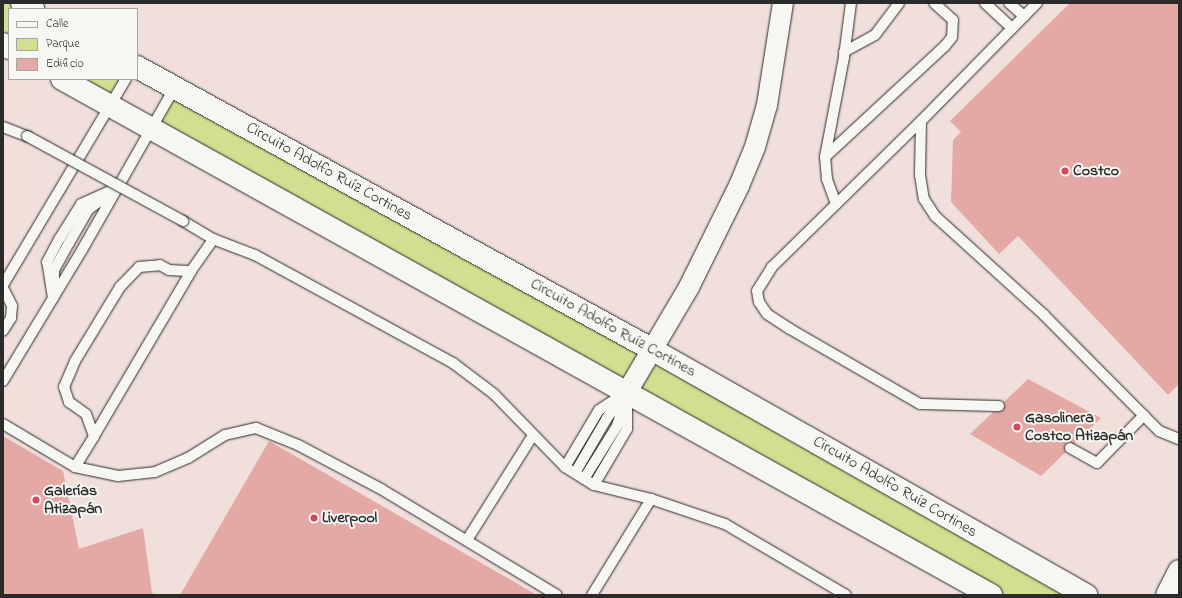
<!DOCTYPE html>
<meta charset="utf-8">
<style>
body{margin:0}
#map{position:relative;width:1182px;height:598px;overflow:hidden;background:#f1dfdb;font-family:"Indie Flower",sans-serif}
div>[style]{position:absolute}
.green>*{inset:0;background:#d3de91}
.building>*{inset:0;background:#e4a9a5}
.roads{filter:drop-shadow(0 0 1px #2b2b2b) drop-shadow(0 0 1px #2b2b2b)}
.service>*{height:10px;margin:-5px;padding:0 5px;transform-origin:5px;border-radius:5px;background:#f6f6f2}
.minor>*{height:20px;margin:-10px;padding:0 10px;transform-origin:10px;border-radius:10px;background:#f6f6f2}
.primary>*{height:22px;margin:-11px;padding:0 11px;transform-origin:11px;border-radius:11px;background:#f6f6f2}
.bridges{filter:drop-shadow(0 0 1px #2b2b2b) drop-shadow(0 0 1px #2b2b2b)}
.service-bridge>*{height:10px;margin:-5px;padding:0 5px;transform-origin:5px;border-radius:5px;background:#f6f6f2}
.dots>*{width:11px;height:11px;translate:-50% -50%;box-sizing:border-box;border:2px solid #f6f6f2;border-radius:50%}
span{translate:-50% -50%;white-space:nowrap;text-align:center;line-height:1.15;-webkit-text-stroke:4px #f6f6f2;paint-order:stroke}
.poi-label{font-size:16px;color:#2b2b2b;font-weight:700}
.left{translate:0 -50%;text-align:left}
.street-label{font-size:16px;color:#2b2b2b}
.frame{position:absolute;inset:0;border:4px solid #2b2b2b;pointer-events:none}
.legend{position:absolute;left:8px;top:8px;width:130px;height:72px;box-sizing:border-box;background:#f6f6f2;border:1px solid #a5a5a2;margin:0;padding:5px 7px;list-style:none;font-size:12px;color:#2b2b2b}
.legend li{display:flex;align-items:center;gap:8px;height:20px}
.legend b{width:20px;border:1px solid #a5a5a2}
</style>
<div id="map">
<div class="green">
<i style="clip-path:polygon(3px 3px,22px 3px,33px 9px,9px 9px,9px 48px,3px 44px)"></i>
<i style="clip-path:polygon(62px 79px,126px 79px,110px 107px)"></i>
<i style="clip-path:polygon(175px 87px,1086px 595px,991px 595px,152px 129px)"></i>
</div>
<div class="building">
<i style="clip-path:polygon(1070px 3px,1179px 3px,1179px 384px,1168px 395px,1018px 236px,999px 254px,951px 202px,953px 140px,961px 132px,950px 121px)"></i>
<i style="clip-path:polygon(1028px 379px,1101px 418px,1041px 476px,970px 434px)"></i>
<i style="clip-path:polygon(3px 436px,63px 471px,79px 549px,143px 528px,152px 593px,156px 595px,3px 595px)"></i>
<i style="clip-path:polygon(269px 441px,537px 595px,180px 595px)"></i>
</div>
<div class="roads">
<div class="service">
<i style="left:985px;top:3px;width:37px;rotate:43deg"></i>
<i style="left:1009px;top:3px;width:20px;rotate:41deg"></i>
<i style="left:1037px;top:3px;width:165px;rotate:134.5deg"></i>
<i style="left:921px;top:121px;width:54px;rotate:91.1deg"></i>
<i style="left:920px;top:175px;width:24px;rotate:81deg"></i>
<i style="left:924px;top:199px;width:20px;rotate:57deg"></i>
<i style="left:935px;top:216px;width:147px;rotate:42.2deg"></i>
<i style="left:1044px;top:315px;width:163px;rotate:45.2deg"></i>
<i style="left:1159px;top:431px;width:22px;rotate:22deg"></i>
<i style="left:844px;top:52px;width:35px;rotate:-29deg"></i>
<i style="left:875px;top:35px;width:40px;rotate:-53deg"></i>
<i style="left:921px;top:121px;width:209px;rotate:135.6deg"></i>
<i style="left:772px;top:267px;width:28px;rotate:122deg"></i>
<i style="left:757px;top:291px;width:11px;rotate:80deg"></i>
<i style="left:759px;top:302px;width:14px;rotate:56deg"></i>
<i style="left:767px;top:314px;width:27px;rotate:33deg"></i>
<i style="left:790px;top:329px;width:150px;rotate:30deg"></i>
<i style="left:920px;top:404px;width:79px;rotate:1.5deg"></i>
<i style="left:3px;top:127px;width:26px;rotate:21deg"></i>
<i style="left:825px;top:157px;width:163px;rotate:-42.8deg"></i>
<i style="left:945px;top:46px;width:11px;rotate:-52deg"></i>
<i style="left:952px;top:37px;width:17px;rotate:-87deg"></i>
<i style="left:953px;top:20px;width:25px;rotate:-138deg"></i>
<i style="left:836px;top:204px;width:27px;rotate:-110deg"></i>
<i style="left:827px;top:179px;width:22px;rotate:-95deg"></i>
<i style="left:825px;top:157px;width:102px;rotate:-79.2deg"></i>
<i style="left:844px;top:57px;width:54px;rotate:-82.6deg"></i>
<i style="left:183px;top:221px;width:35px;rotate:31deg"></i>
<i style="left:213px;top:239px;width:45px;rotate:20.9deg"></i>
<i style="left:255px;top:255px;width:226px;rotate:28.6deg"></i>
<i style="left:453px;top:363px;width:51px;rotate:37.1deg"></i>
<i style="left:494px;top:394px;width:102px;rotate:45.8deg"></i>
<i style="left:565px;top:467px;width:34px;rotate:32deg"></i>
<i style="left:594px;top:485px;width:59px;rotate:13.8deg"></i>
<i style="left:651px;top:499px;width:78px;rotate:18.7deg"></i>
<i style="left:725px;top:524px;width:140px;rotate:30.4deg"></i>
<i style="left:54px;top:282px;width:12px;rotate:-90deg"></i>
<i style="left:54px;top:270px;width:31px;rotate:-61deg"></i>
<i style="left:69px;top:243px;width:39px;rotate:-60deg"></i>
<i style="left:89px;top:209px;width:19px;rotate:-36deg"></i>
<i style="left:3px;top:285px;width:240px;rotate:-59.2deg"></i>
<i style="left:3px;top:288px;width:20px;rotate:63deg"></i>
<i style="left:12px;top:306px;width:12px;rotate:95deg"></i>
<i style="left:11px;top:318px;width:15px;rotate:122deg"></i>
<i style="left:53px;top:298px;width:36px;rotate:-99deg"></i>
<i style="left:47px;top:262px;width:27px;rotate:-62deg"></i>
<i style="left:60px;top:238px;width:40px;rotate:-58deg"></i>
<i style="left:81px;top:204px;width:42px;rotate:-24.1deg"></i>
<i style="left:3px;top:381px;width:153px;rotate:-58.9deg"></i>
<i style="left:82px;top:250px;width:188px;rotate:-60.3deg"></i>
<i style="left:3px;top:424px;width:84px;rotate:30.8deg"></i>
<i style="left:75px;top:467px;width:44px;rotate:11.8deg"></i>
<i style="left:118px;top:476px;width:37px;rotate:-6deg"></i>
<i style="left:155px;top:472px;width:36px;rotate:-23deg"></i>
<i style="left:188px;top:458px;width:44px;rotate:-31.9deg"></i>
<i style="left:225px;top:435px;width:32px;rotate:-13deg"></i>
<i style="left:256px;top:428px;width:45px;rotate:22deg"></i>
<i style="left:298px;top:445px;width:94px;rotate:27.9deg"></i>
<i style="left:381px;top:489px;width:205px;rotate:31.1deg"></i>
<i style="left:94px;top:436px;width:191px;rotate:-59.5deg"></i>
<i style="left:1070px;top:448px;width:31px;rotate:29deg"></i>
<i style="left:1097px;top:463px;width:67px;rotate:-45.6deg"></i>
<i style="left:75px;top:467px;width:36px;rotate:-58deg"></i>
<i style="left:94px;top:436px;width:23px;rotate:-110deg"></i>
<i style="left:86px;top:414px;width:21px;rotate:-145deg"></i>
<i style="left:69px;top:402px;width:16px;rotate:-108deg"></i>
<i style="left:64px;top:387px;width:28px;rotate:-67deg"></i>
<i style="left:75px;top:361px;width:87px;rotate:-58.7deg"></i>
<i style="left:120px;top:287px;width:28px;rotate:-46deg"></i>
<i style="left:139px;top:267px;width:21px;rotate:-5deg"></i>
<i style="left:160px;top:265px;width:10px;rotate:29deg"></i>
<i style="left:169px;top:270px;width:22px;rotate:3deg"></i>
<i style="left:191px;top:271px;width:39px;rotate:-55deg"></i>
<i style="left:565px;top:467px;width:66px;rotate:-59.2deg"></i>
<i style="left:599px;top:410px;width:33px;rotate:-33deg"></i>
<i style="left:575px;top:473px;width:64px;rotate:-59.8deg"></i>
<i style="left:607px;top:418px;width:25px;rotate:-53deg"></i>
<i style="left:584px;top:479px;width:62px;rotate:-58.1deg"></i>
<i style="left:617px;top:426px;width:24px;rotate:-73deg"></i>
<i style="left:594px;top:485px;width:65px;rotate:-59.5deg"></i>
<i style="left:627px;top:429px;width:37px;rotate:-90deg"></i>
<i style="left:467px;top:540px;width:124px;rotate:-57.8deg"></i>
<i style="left:592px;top:595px;width:113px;rotate:-58.4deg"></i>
</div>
<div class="minor">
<i style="left:627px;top:392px;width:122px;rotate:-59.4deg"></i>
<i style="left:689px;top:287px;width:113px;rotate:-63.7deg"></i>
<i style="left:739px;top:186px;width:42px;rotate:-67.7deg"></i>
<i style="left:755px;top:147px;width:44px;rotate:-74.1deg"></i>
<i style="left:767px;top:105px;width:103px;rotate:-81.1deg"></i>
<i style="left:1166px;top:595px;width:28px;rotate:-63deg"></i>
</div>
<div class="primary">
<i style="left:22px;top:3px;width:13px;rotate:29deg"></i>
<i style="left:3px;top:44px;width:7px;rotate:34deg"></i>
<i style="left:137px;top:67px;width:589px;rotate:28.74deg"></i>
<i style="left:653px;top:350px;width:498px;rotate:29.5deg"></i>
<i style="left:62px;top:79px;width:1063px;rotate:29.05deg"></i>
</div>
</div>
<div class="bridges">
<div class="service-bridge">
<i style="left:27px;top:136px;width:178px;rotate:28.6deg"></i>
</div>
</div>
<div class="dots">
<i style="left:1065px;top:171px;background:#d1495b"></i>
<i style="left:1017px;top:427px;background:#d1495b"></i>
<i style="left:36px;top:500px;background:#d1495b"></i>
<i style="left:314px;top:518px;background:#d1495b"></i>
</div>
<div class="poi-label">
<span class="left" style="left:1073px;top:171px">Costco</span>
<span class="left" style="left:1025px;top:427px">Gasolinera<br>Costco Atizapán</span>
<span class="left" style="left:44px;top:500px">Galerías<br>Atizapán</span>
<span class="left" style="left:322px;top:518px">Liverpool</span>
</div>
<div class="street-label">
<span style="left:329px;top:172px;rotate:29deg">Circuito Adolfo Ruíz Cortines</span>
<span style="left:613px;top:328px;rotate:29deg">Circuito Adolfo Ruíz Cortines</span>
<span style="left:895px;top:487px;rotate:30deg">Circuito Adolfo Ruíz Cortines</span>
</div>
<div class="frame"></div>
<ul class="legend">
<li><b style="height:5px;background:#f6f6f2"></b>Calle</li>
<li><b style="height:11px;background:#d3de91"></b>Parque</li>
<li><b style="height:11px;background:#e4a9a5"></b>Edificio</li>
</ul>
</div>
